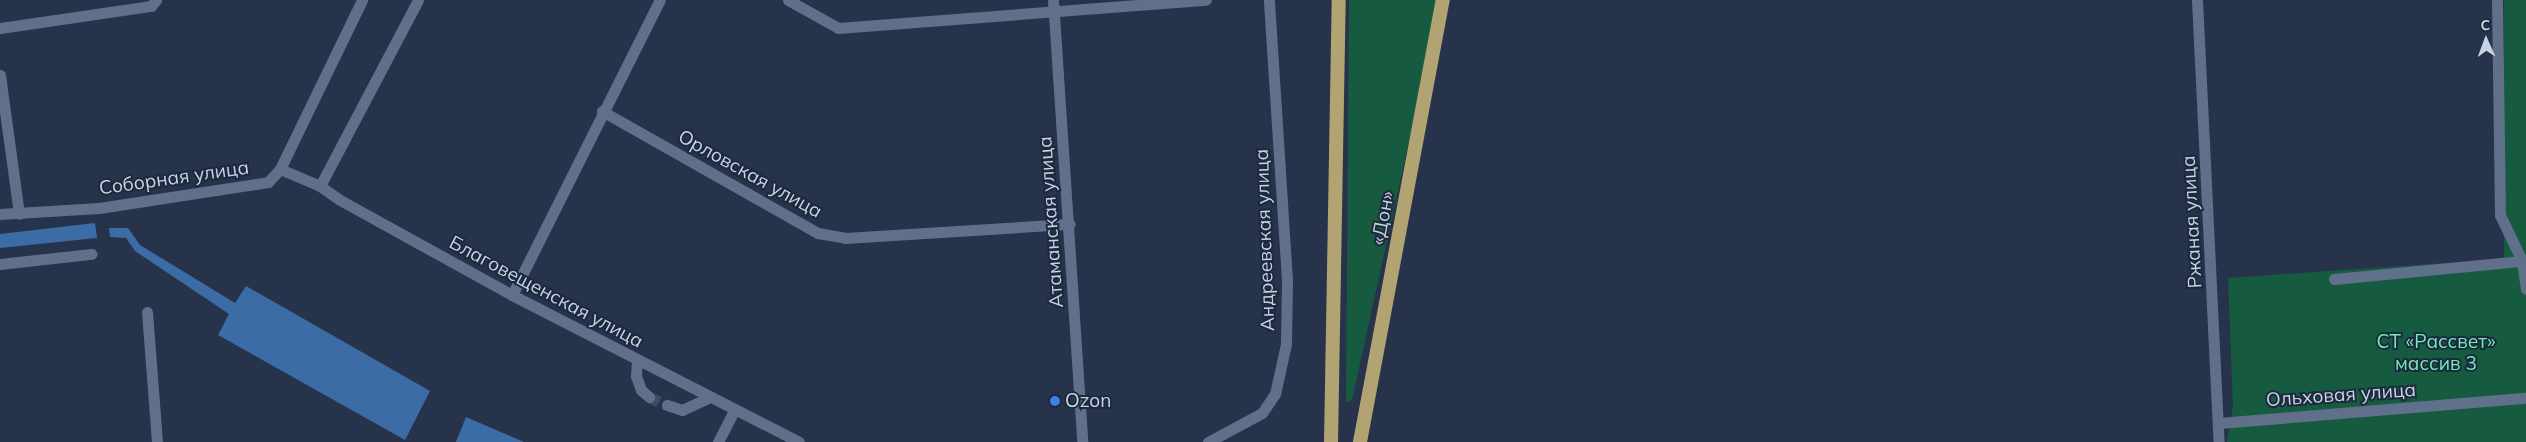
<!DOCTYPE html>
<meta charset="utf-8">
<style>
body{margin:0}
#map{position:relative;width:2526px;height:442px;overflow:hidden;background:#26334a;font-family:Mulish,sans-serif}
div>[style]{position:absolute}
.green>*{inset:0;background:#165b40}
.water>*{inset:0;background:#3c6ca6}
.minor-tunnel>*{height:11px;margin-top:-5.5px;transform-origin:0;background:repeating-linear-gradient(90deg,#3f4b61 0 11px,transparent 0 16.5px)}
.minor>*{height:11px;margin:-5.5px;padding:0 5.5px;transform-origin:5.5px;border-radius:5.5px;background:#61708a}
.trunk>*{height:14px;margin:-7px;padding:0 7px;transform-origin:7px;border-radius:7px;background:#b2a373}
.dots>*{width:14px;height:14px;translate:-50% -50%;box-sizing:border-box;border:2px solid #1c293f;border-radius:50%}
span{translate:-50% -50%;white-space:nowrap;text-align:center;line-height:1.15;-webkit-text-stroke:4px #1c293f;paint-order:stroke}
.street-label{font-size:19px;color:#cad3e1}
.park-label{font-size:19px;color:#73edb6}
.poi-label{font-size:19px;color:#cad3e1}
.left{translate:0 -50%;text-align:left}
.north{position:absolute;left:2461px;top:15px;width:50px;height:50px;-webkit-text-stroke:4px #1c293f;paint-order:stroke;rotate:358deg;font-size:14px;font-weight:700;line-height:20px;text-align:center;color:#cad3e1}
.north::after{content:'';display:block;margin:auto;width:18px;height:22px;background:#cad3e1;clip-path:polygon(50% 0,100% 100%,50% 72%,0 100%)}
</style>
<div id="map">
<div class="green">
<i style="clip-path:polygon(1349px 0,1440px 0,1352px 400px,1346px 403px)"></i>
<i style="clip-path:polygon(2504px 0,2526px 0,2526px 442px,2227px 442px,2233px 406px,2228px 278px,2504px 259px)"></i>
</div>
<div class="water">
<i style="clip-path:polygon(95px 223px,97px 238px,0 248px,0 234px)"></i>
<i style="clip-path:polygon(109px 228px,128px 228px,140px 245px,235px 303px,246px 286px,430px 391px,405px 440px,218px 335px,229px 314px,135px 251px,126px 238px,110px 237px)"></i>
<i style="clip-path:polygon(466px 417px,524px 442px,456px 442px)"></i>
</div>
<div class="minor-tunnel">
<i style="left:649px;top:397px;width:20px;rotate:24deg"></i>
</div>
<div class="minor">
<i style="left:788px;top:0;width:57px;rotate:29.2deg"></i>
<i style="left:838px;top:28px;width:369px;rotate:-4.4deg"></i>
<i style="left:1053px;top:0;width:443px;rotate:86.2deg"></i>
<i style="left:2197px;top:0;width:443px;rotate:87.2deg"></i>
<i style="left:2497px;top:0;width:215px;rotate:89.2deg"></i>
<i style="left:2500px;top:215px;width:51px;rotate:64.4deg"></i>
<i style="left:2522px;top:261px;width:28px;rotate:82deg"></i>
<i style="left:0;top:28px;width:153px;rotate:-8.3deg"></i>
<i style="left:151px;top:6px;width:8px;rotate:-50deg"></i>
<i style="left:0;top:75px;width:140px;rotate:82.2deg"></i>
<i style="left:602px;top:111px;width:248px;rotate:29.5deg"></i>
<i style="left:818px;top:233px;width:27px;rotate:10deg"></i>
<i style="left:845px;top:238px;width:225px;rotate:-3.6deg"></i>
<i style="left:280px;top:169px;width:43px;rotate:23deg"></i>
<i style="left:320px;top:186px;width:24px;rotate:35deg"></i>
<i style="left:340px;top:200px;width:196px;rotate:28.9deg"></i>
<i style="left:512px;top:295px;width:322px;rotate:27.1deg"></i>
<i style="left:320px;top:186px;width:210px;rotate:-62.2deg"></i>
<i style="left:0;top:214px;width:99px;rotate:-3.5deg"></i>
<i style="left:99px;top:208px;width:171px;rotate:-8.7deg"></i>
<i style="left:268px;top:182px;width:18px;rotate:-47deg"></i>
<i style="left:280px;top:169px;width:188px;rotate:-64.1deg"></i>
<i style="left:0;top:264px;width:92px;rotate:-6.3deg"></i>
<i style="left:2334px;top:279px;width:189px;rotate:-5.5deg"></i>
<i style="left:512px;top:295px;width:330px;rotate:-63.4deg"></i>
<i style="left:147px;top:312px;width:130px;rotate:85.6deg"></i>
<i style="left:637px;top:361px;width:15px;rotate:94deg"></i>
<i style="left:636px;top:376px;width:15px;rotate:70deg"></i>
<i style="left:641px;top:390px;width:11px;rotate:41deg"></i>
<i style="left:667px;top:405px;width:16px;rotate:18deg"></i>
<i style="left:682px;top:410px;width:31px;rotate:-25deg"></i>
<i style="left:2219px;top:423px;width:308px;rotate:-4.7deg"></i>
<i style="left:718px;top:442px;width:36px;rotate:-63deg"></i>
<i style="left:1208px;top:442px;width:61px;rotate:-28.2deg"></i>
<i style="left:1262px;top:413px;width:23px;rotate:-56deg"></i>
<i style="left:1275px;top:394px;width:51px;rotate:-77.6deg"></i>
<i style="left:1286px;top:344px;width:64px;rotate:-89.1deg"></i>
<i style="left:1287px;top:280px;width:281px;rotate:-93.7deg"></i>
</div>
<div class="trunk">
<i style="left:1331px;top:442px;width:442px;rotate:-89deg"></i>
<i style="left:1360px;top:442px;width:450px;rotate:-79.4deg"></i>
</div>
<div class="dots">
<i style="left:1055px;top:401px;background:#3f7fe0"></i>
</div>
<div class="street-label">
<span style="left:750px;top:174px;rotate:29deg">Орловская улица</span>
<span style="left:174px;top:178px;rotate:-8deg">Соборная улица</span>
<span style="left:1383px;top:218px;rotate:-79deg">«Дон»</span>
<span style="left:1051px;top:222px;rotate:-94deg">Атаманская улица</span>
<span style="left:2192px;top:222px;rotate:-93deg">Ржаная улица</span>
<span style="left:1265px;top:240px;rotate:-92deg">Андреевская улица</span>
<span style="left:546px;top:292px;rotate:28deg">Благовещенская улица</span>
<span style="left:2341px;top:395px;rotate:-4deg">Ольховая улица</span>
</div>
<div class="park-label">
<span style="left:2436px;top:353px">СТ «Рассвет»<br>массив 3</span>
</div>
<div class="poi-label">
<span class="left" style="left:1065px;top:401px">Ozon</span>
</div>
<div class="north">С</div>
</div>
